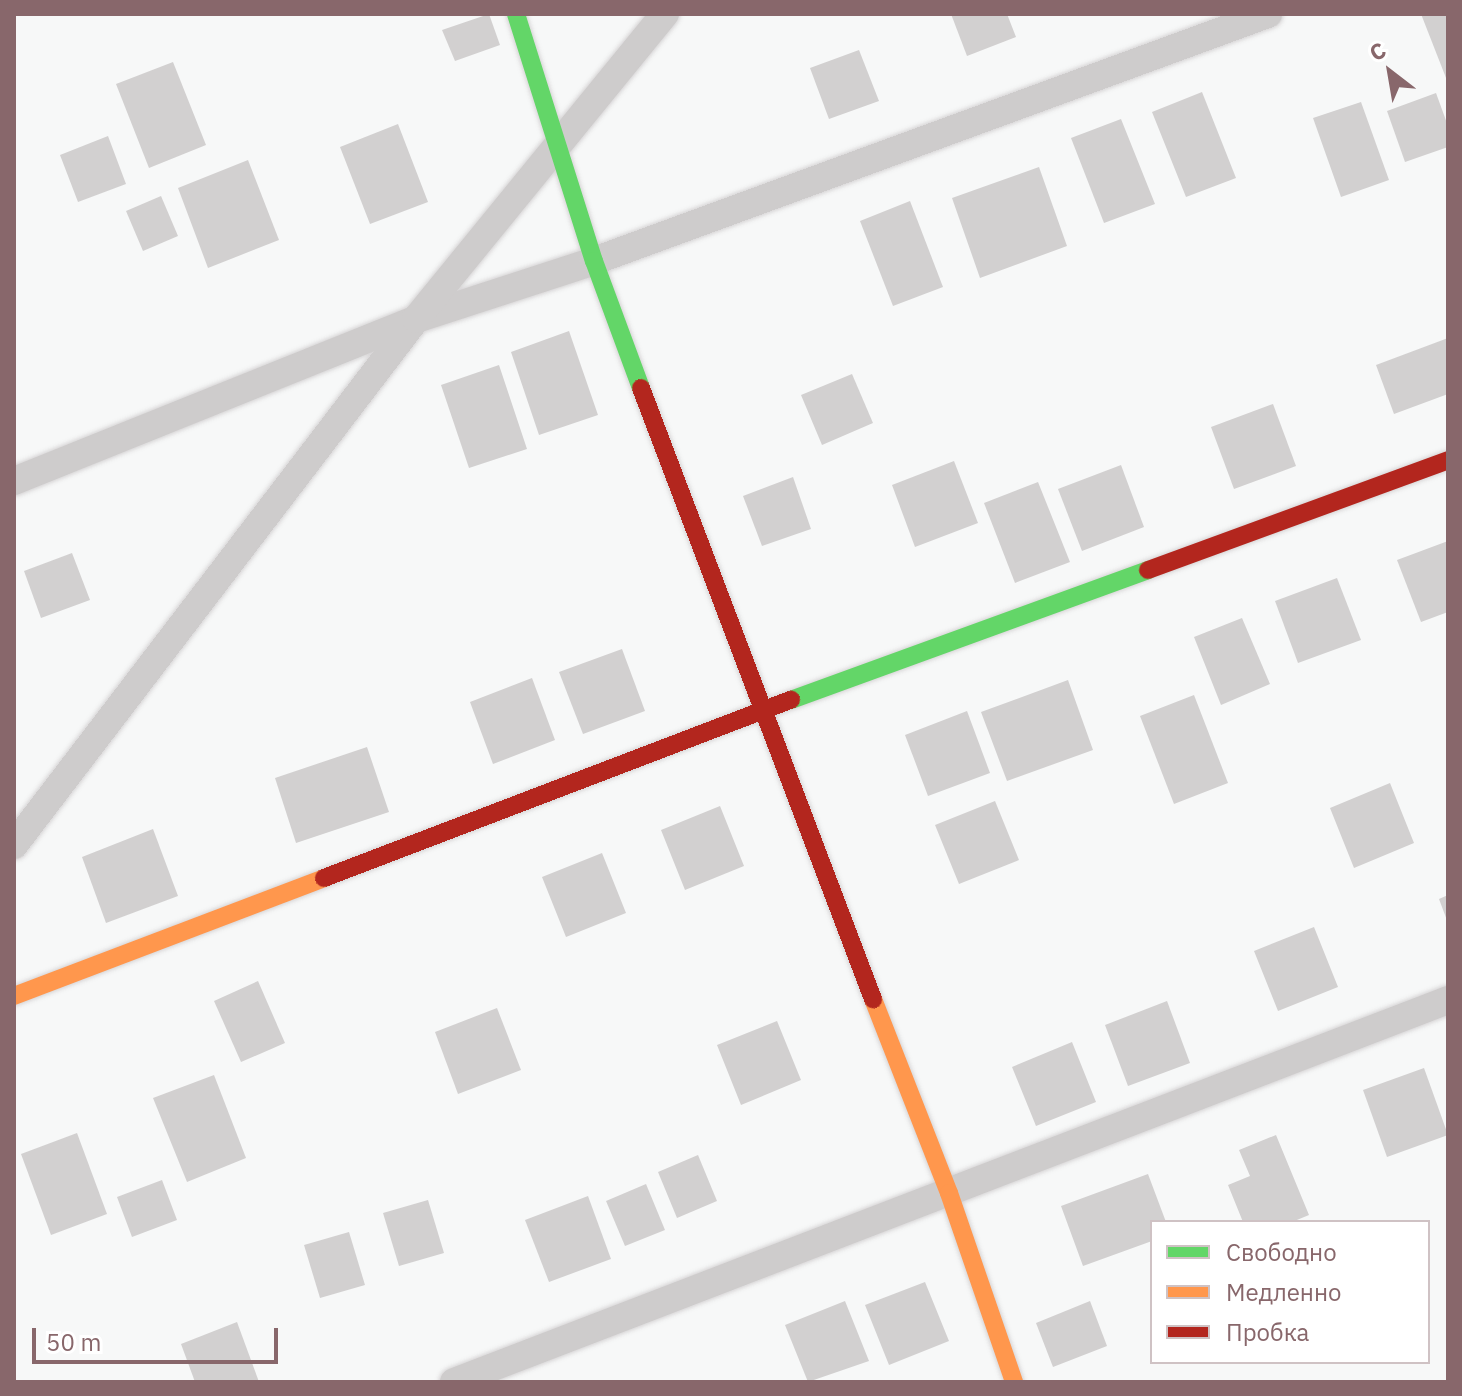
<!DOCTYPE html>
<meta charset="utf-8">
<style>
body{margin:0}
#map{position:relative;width:1462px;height:1396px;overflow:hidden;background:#f7f8f8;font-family:"IBM Plex Sans",sans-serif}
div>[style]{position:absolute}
.building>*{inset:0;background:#d2d0d0}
.roads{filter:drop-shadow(0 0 2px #d7d5d6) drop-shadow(0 0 2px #d7d5d6)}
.street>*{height:28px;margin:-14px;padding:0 14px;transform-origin:14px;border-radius:14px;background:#cecccc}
.fast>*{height:18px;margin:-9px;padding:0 9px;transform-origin:9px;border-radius:9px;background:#63d668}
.slow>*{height:18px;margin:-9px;padding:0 9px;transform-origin:9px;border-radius:9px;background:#ff974d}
.jam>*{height:18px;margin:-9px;padding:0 9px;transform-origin:9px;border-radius:9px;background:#b3261e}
span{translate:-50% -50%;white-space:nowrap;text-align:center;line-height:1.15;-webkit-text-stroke:8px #fff;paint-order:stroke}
.frame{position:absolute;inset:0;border:16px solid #88676b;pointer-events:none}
.legend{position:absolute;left:1150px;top:1220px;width:280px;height:144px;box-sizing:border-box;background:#fff;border:2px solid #cfc2c4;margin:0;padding:10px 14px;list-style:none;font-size:24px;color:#88676b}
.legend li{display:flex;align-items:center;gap:16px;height:40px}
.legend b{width:40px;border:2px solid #cfc2c4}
.north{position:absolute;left:1350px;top:32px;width:80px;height:80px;-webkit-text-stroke:6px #fff;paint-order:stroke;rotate:329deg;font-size:22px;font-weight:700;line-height:32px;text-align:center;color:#88676b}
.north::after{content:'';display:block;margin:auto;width:28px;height:36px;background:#88676b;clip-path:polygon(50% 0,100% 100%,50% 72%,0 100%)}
.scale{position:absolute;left:32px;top:1328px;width:246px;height:36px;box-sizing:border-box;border:4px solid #88676b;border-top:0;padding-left:10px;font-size:24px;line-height:28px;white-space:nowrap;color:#88676b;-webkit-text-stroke:6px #fff;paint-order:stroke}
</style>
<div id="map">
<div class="building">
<i style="clip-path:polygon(489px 14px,500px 45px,455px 61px,442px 30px)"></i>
<i style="clip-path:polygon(951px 14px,1007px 14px,1016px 37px,967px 56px)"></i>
<i style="clip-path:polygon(1421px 14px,1448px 14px,1448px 83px)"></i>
<i style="clip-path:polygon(859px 50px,879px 101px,829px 119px,810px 68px)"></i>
<i style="clip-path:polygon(173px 62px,206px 145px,149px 168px,116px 84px)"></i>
<i style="clip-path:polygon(1202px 92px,1236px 178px,1186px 197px,1152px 112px)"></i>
<i style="clip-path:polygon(1436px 93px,1448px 126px,1448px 147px,1405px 162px,1387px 111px)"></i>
<i style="clip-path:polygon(1361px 102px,1389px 180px,1341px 197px,1313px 118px)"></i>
<i style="clip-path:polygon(1121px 119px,1155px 204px,1104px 223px,1071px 138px)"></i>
<i style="clip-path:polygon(398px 124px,428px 202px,370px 224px,340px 147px)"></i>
<i style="clip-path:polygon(108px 136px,126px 184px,78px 202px,60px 155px)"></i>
<i style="clip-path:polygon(248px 160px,279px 240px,208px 268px,178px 188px)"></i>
<i style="clip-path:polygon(1039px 167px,1067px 246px,980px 278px,952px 198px)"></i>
<i style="clip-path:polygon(161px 196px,178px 236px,143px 251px,126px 211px)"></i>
<i style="clip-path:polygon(910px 201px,943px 287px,893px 306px,860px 221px)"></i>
<i style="clip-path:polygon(569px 331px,598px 415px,539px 435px,511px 352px)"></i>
<i style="clip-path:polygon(1448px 338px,1448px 394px,1394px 414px,1376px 365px)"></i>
<i style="clip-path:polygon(499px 365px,527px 449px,469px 468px,441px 385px)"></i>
<i style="clip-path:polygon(852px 374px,873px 423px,822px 445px,801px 395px)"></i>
<i style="clip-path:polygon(1273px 404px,1296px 466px,1234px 489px,1211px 427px)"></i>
<i style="clip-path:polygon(954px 461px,978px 523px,915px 547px,892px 485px)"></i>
<i style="clip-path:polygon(1121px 465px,1144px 527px,1082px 551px,1058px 489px)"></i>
<i style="clip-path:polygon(793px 477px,811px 529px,762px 546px,743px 496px)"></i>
<i style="clip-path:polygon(1038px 482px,1070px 562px,1015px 583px,984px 503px)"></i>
<i style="clip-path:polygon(1448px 541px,1448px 612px,1421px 622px,1397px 560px)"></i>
<i style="clip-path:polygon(72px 553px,90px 600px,41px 618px,24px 571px)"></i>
<i style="clip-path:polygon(1337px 578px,1361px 640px,1298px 663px,1275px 601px)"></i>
<i style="clip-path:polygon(1242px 618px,1270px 684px,1221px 705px,1194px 637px)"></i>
<i style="clip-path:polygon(622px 649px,645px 711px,583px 734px,559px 672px)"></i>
<i style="clip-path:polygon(532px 678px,555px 740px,493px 764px,470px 702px)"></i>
<i style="clip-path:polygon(1068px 680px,1093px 750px,1007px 781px,981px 712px)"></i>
<i style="clip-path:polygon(1194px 695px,1228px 783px,1174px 804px,1140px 716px)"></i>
<i style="clip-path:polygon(967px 711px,990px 773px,928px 796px,905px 735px)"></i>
<i style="clip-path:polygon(367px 747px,389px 812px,296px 843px,275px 778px)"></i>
<i style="clip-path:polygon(1390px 783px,1414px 843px,1354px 868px,1330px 808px)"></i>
<i style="clip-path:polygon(995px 801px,1019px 860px,959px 884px,935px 825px)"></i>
<i style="clip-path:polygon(720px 806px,744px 866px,685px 890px,661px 830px)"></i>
<i style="clip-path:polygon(153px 829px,178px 896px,106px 923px,82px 857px)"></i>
<i style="clip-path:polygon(602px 853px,626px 913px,566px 937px,542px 877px)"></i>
<i style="clip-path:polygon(1448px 895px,1448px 923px,1439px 899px)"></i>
<i style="clip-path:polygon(1314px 927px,1338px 987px,1278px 1011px,1254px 951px)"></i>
<i style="clip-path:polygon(258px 981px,285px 1043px,241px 1062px,214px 1001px)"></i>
<i style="clip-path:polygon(1167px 1001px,1190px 1063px,1128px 1086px,1105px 1025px)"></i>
<i style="clip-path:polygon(497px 1008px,521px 1070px,458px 1094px,435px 1032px)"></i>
<i style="clip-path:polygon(777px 1021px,801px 1080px,741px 1105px,717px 1045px)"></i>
<i style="clip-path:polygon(1072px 1042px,1096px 1102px,1036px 1126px,1012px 1067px)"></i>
<i style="clip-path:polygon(1424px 1068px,1448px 1135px,1387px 1157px,1363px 1090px)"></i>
<i style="clip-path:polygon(214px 1075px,246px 1158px,187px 1182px,153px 1098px)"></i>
<i style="clip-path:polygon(77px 1133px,107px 1214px,51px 1235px,21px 1154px)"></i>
<i style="clip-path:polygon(1276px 1135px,1309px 1215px,1292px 1222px,1243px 1222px,1228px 1185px,1250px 1176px,1239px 1150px)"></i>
<i style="clip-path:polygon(698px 1155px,717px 1201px,677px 1218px,658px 1172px)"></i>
<i style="clip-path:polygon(1148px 1174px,1166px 1222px,1152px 1222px,1152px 1241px,1083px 1266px,1061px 1206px)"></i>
<i style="clip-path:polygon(162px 1180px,177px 1220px,132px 1237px,117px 1197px)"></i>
<i style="clip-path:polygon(646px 1184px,665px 1230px,625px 1246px,606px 1201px)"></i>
<i style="clip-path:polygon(588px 1196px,611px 1259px,549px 1282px,525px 1220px)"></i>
<i style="clip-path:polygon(428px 1200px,444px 1253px,399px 1266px,383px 1213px)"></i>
<i style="clip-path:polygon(349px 1232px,365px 1285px,320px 1298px,304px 1245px)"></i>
<i style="clip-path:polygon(925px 1282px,949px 1341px,889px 1365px,865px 1305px)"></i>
<i style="clip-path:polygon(845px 1301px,869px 1361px,808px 1382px,785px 1325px)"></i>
<i style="clip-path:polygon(1090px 1301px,1107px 1346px,1053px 1367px,1036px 1323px)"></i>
<i style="clip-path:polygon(237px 1322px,259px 1382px,195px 1382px,181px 1344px)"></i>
</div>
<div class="roads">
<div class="street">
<i style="left:14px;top:481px;width:433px;rotate:-21.9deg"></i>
<i style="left:416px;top:319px;width:187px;rotate:-18deg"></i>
<i style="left:594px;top:261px;width:718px;rotate:-20.13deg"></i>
<i style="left:14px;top:845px;width:662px;rotate:-52.61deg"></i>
<i style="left:416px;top:319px;width:394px;rotate:-50.8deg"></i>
<i style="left:454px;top:1382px;width:1065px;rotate:-21.02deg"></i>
</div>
<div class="fast">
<i style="left:516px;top:14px;width:259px;rotate:72.5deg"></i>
<i style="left:594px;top:261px;width:135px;rotate:69.7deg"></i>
<i style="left:791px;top:700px;width:380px;rotate:-20deg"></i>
</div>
<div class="slow">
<i style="left:14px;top:996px;width:332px;rotate:-20.8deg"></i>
<i style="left:873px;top:999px;width:208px;rotate:68.6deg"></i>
<i style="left:949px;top:1193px;width:200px;rotate:71deg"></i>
</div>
<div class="jam">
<i style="left:641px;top:388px;width:654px;rotate:69.21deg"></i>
<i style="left:1148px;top:570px;width:320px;rotate:-20.1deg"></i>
<i style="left:324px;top:878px;width:500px;rotate:-20.9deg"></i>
</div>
</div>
<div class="frame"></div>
<ul class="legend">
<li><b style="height:10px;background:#63d668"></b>Свободно</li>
<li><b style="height:10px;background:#ff974d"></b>Медленно</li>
<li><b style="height:10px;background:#b3261e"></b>Пробка</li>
</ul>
<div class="north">С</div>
<div class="scale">50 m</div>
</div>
